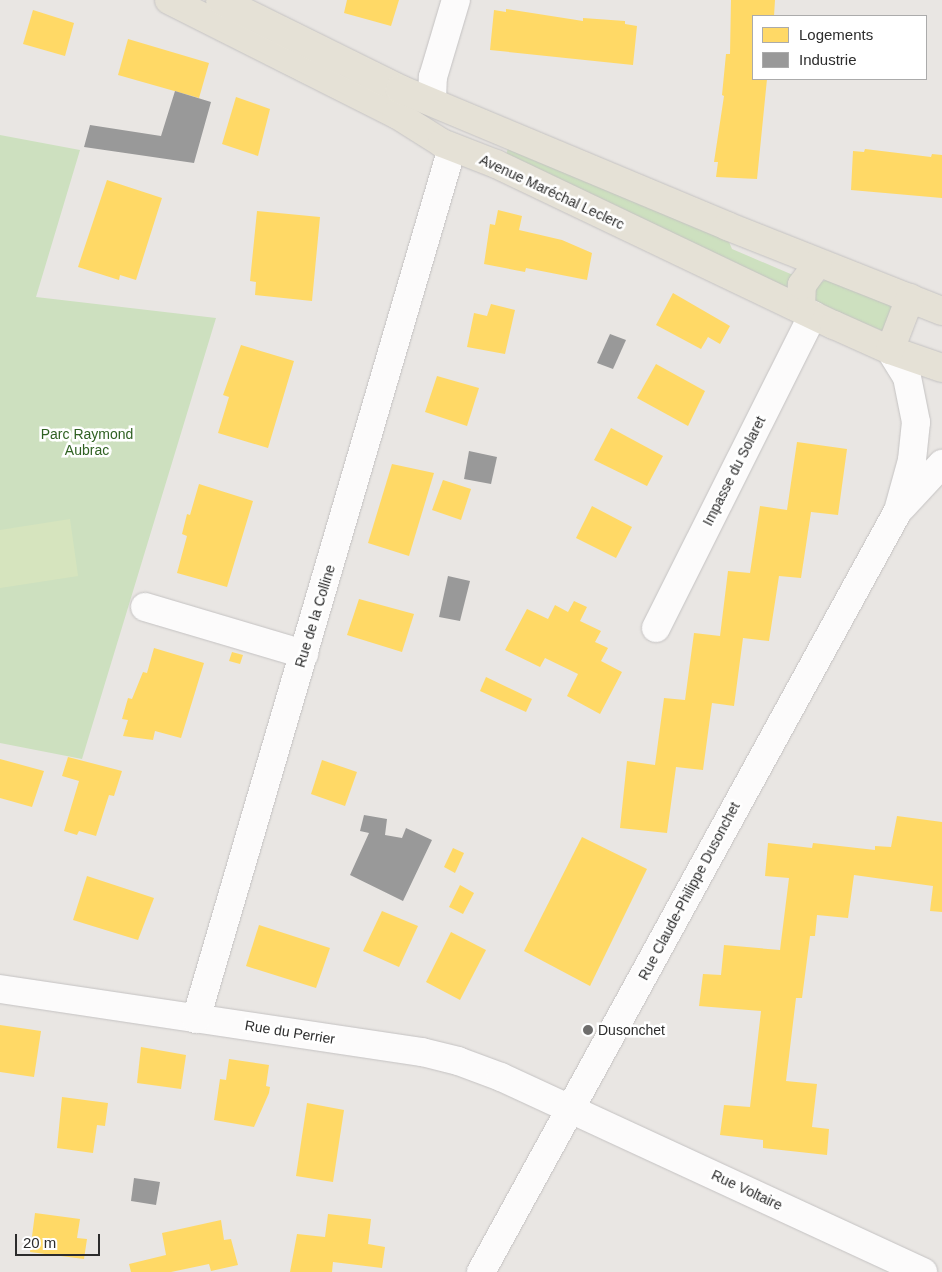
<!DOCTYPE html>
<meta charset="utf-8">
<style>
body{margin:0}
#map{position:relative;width:942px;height:1272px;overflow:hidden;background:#e9e6e3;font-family:Arial,sans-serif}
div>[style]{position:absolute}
.green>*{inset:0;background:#cde0bf}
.pitch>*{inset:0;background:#d6e4be}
.homes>*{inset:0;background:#ffd966}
.industry>*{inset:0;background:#999}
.roads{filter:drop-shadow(0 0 1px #c4c2c2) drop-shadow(0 0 1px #c4c2c2)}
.minor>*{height:28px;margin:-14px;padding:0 14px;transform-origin:14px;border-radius:14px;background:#fcfbfb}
.major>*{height:28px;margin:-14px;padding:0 14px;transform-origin:14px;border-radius:14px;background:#e5e1d6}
.dots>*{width:14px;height:14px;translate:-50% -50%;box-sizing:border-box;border:2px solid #fff;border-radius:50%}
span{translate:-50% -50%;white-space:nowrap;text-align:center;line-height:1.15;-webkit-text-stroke:5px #fff;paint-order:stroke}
.street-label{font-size:14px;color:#2c2c2c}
.park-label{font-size:14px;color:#306123}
.poi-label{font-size:14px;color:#2c2c2c}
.left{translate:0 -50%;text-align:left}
.legend{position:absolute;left:752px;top:15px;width:175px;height:65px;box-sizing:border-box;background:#fff;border:1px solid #ababab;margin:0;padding:6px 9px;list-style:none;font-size:15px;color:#2c2c2c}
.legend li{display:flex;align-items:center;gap:10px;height:25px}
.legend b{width:25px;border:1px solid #ababab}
.scale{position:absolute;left:15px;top:1234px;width:85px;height:22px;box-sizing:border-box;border:2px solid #2c2c2c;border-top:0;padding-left:6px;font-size:15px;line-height:18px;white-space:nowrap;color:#2c2c2c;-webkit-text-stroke:4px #fff;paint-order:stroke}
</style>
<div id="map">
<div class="green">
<i style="clip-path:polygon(0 135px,80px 150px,36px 297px,216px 318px,82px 759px,0 743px)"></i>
<i style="clip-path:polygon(508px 148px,727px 237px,732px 249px,793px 275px,787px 291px,506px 155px)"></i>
<i style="clip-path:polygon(828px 279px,888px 303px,893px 309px,883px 331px,818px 306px,813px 299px,815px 285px)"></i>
</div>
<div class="pitch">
<i style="clip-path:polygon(70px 519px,78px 576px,0 588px,0 530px)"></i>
</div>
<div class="homes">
<i style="clip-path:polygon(347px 0,399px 0,391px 26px,344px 13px)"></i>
<i style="clip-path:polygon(731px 0,775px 0,774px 16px,753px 16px,753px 79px,767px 79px,757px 179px,716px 177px,718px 162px,714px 162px,724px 96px,722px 95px,726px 54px,730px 54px)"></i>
<i style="clip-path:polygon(506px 9px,583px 21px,583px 18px,625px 21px,625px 24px,637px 26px,633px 65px,490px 50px,494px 10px,506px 12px)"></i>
<i style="clip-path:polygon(33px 10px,74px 23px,65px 56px,23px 44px)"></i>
<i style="clip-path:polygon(128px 39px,209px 63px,199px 98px,118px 75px)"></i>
<i style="clip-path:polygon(236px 97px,270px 109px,258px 156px,222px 144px)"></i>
<i style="clip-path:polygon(865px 149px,931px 157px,932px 154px,942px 155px,942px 198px,851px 190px,853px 151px,864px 152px)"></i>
<i style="clip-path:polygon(107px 180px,162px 198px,136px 280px,120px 275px,119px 280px,78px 267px)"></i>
<i style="clip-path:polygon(498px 210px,522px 216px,519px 230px,562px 240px,592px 253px,587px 280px,526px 268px,525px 272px,484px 264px,490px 224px,495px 225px)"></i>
<i style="clip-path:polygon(257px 211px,320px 217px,312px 301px,255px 295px,256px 282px,250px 281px)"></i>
<i style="clip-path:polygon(673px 293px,730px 326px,720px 344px,708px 337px,701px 349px,656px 325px)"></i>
<i style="clip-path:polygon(491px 304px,515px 310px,505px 354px,467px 347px,474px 313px,487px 316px)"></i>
<i style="clip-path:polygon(241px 345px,294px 361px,268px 448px,218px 433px,229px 397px,223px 395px)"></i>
<i style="clip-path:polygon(656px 364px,705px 391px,688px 426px,637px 398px)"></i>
<i style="clip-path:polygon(437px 376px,479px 388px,467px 426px,425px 412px)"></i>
<i style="clip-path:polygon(611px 428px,663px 456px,647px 486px,594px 460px)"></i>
<i style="clip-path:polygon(797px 442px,847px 449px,838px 515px,811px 512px,801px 578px,779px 576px,769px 641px,743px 638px,734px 706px,712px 703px,703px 770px,676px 767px,667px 833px,620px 828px,627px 761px,655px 765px,664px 698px,685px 700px,694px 633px,720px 636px,728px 571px,750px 573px,760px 506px,787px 510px)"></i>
<i style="clip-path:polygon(392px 464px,434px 473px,409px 556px,368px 543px)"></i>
<i style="clip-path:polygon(443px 480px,471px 489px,461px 520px,432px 510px)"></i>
<i style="clip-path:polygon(199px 484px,253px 501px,227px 587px,177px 573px,187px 536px,182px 534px,187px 514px,190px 515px)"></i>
<i style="clip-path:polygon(592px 506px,632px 527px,616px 558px,576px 538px)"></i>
<i style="clip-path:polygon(359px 599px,414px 614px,402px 652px,347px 635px)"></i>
<i style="clip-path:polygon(574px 601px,587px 607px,580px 621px,601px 631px,595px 642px,608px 648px,601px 661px,622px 672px,600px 714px,567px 696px,578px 674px,545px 658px,540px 667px,505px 650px,527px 609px,548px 619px,555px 605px,568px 612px)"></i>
<i style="clip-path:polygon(154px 648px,204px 663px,181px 738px,155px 731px,153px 740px,123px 736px,128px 720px,122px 719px,128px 698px,132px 699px,143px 672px,147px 673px)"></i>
<i style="clip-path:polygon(232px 652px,243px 655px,240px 664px,229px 661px)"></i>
<i style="clip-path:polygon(486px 677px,532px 699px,526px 712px,480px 691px)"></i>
<i style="clip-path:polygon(68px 757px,122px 771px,114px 796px,109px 795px,96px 836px,79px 831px,77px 835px,64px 831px,79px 781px,62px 776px)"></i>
<i style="clip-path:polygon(0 759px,44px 771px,32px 807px,0 798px)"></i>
<i style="clip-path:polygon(322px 760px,357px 772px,345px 806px,311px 794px)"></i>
<i style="clip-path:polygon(897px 816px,942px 822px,942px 912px,930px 911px,933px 886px,854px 875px,848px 918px,817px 915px,815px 936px,810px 936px,802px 998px,796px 998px,786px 1081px,817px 1084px,812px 1127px,829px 1129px,827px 1155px,763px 1148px,763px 1140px,720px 1135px,724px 1105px,750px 1107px,761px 1011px,699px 1006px,703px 974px,721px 975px,724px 945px,780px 950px,789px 878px,765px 876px,768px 843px,812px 848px,813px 843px,875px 850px,875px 846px,891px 847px)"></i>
<i style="clip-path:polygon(582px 837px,647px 869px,590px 986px,524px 951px)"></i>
<i style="clip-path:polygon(453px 848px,464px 853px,455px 873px,444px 867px)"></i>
<i style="clip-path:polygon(87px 876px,154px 898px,138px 940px,73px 920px)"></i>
<i style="clip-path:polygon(460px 885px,474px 893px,463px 914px,449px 907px)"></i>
<i style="clip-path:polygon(382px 911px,418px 926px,399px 967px,363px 951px)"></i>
<i style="clip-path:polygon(259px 925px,330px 948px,316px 988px,246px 966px)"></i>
<i style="clip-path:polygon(451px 932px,486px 950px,460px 1000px,426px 982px)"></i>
<i style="clip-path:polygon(0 1025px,41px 1031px,34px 1077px,0 1072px)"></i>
<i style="clip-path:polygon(141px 1047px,186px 1055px,181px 1089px,137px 1083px)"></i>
<i style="clip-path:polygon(229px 1059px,269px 1065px,266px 1086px,270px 1087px,269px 1093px,254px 1127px,214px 1120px,220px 1079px,226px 1080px)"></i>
<i style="clip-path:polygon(62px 1097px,108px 1103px,105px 1126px,97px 1125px,93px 1153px,57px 1148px)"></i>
<i style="clip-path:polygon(307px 1103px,344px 1110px,333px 1182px,296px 1176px)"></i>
<i style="clip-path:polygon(35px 1213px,80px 1219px,77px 1238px,87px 1239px,84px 1259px,30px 1252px)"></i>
<i style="clip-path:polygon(328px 1214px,371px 1219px,368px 1244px,385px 1247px,382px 1268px,333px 1262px,332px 1272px,290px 1272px,297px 1234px,325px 1237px)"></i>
<i style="clip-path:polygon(221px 1220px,224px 1240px,231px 1239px,238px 1265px,211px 1271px,209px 1264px,171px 1272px,131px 1272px,129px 1264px,166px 1255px,162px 1233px)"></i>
</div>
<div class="industry">
<i style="clip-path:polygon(175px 91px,211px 102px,194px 163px,84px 147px,90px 125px,161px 136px)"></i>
<i style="clip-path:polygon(610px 334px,626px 340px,613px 369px,597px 363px)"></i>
<i style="clip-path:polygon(469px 451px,497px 457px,491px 484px,464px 479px)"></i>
<i style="clip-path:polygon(448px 576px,470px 581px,460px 621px,439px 617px)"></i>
<i style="clip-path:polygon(364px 815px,387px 819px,385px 835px,402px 838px,406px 828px,432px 840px,403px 901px,350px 875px,369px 833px,360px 831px)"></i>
<i style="clip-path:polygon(134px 1178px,160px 1182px,156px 1205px,131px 1201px)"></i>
</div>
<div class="roads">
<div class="minor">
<i style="left:432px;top:101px;width:24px;rotate:-88deg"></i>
<i style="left:433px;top:77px;width:80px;rotate:-73.4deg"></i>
<i style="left:902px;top:507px;width:59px;rotate:-47.1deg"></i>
<i style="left:145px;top:607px;width:166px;rotate:16.5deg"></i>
<i style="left:656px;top:628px;width:350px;rotate:-63.4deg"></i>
<i style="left:0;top:989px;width:427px;rotate:8.5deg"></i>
<i style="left:422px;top:1052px;width:37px;rotate:14deg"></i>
<i style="left:458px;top:1061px;width:46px;rotate:20.4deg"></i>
<i style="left:501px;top:1077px;width:465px;rotate:24.8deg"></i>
<i style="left:196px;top:1019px;width:908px;rotate:-73.62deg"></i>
<i style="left:481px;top:1272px;width:868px;rotate:-61.28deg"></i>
<i style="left:898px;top:511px;width:53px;rotate:-74.6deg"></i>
<i style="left:912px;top:460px;width:38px;rotate:-84deg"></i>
<i style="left:916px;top:422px;width:46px;rotate:-101.3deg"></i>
<i style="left:907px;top:377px;width:32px;rotate:-122deg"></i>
</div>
<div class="major">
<i style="left:169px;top:0;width:254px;rotate:26.7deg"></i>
<i style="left:396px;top:114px;width:54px;rotate:32.2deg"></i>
<i style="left:442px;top:143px;width:58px;rotate:21.3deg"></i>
<i style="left:496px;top:164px;width:374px;rotate:25.5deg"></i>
<i style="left:834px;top:325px;width:61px;rotate:24.1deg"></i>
<i style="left:890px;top:350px;width:55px;rotate:19.1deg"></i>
<i style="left:220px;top:0;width:201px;rotate:26.3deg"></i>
<i style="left:400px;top:89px;width:355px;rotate:22.7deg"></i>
<i style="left:727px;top:226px;width:231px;rotate:21.6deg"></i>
<i style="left:801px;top:309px;width:24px;rotate:-88deg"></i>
<i style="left:802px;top:285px;width:27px;rotate:-54deg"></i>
<i style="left:890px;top:350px;width:56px;rotate:-69deg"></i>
</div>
</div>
<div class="dots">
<i style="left:588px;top:1030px;background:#6e6d6c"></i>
</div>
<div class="street-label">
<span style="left:552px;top:192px;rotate:25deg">Avenue Maréchal Leclerc</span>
<span style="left:734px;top:471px;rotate:-63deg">Impasse du Solaret</span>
<span style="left:315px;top:616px;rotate:-73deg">Rue de la Colline</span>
<span style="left:689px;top:891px;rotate:-62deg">Rue Claude-Philippe Dusonchet</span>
<span style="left:290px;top:1032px;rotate:9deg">Rue du Perrier</span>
<span style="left:747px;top:1190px;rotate:25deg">Rue Voltaire</span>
</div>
<div class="park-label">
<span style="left:87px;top:442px">Parc Raymond<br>Aubrac</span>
</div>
<div class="poi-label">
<span class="left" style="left:598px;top:1030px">Dusonchet</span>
</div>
<ul class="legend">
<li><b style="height:14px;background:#ffd966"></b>Logements</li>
<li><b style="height:14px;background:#999"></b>Industrie</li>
</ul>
<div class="scale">20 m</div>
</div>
